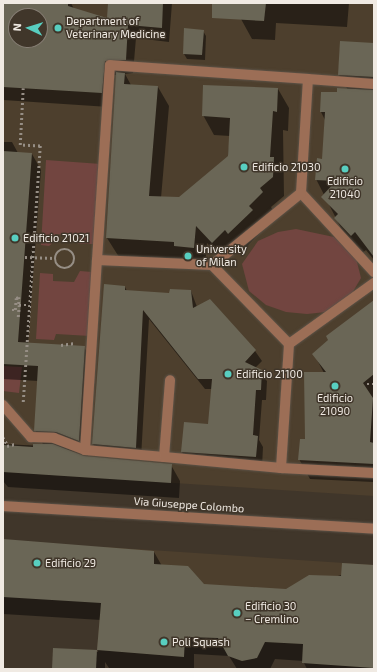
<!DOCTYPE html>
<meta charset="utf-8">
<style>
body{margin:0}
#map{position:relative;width:377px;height:672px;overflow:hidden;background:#40362a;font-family:"Exo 2",sans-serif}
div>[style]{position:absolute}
.built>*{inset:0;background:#4d3f2d}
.green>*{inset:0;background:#724540}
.shadow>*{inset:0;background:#0007}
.building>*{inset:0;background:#6a6656}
.path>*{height:2.5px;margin-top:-1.25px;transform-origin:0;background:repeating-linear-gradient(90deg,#968e85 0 2px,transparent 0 5px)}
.path>.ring{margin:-1.25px;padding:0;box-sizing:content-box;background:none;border:2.5px solid #968e85;border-radius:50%}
.roads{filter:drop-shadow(0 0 1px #5c5348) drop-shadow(0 0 1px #5c5348)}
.minor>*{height:10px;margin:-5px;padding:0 5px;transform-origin:5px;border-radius:5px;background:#9c6e56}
.dots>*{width:11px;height:11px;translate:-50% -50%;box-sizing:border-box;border:2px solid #40362a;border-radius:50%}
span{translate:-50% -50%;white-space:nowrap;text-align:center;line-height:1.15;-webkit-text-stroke:3px #40362a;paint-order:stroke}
.poi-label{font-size:11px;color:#f0eae3}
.left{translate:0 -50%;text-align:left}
.street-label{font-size:11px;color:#f0eae3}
.frame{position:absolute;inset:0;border:4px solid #f0eae3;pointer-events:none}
.north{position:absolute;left:8px;top:8px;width:40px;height:40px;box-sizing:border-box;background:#40362a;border:1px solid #867e74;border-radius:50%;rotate:274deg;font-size:11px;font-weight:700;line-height:16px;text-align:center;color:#f0eae3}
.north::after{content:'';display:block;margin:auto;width:14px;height:18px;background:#58cec0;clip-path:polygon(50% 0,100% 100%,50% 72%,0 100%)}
</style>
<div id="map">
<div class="built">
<i style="clip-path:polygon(evenodd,3px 3px,374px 3px,374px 496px,3px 472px,3px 3px,16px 16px,40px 16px,40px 40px,16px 40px,16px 16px)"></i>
<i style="clip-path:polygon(105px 547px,374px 565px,374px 668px,302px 663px,303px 644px,265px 642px,257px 658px,241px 661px,228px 656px,221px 638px,185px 637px,184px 657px,97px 650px)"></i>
</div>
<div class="green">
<i style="clip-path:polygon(46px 160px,101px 164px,95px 244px,78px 244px,78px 236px,55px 234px,54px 242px,49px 246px,41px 245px)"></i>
<i style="clip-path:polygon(296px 229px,334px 237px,355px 254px,361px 278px,348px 300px,326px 312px,307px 314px,286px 312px,266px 305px,249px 291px,242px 264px,258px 241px,278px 232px)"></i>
<i style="clip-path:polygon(80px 271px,92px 272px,90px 336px,56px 334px,54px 340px,36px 339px,40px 273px,53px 274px,53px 281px,74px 282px)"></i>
<i style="clip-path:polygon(3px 366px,22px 367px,19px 393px,3px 391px)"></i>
</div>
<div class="shadow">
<i style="clip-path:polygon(evenodd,3px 3px,71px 3px,74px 9px,108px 19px,109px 3px,172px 3px,169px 42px,136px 38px,133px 73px,125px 74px,131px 85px,158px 87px,169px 106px,161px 198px,179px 198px,228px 157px,230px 136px,214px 135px,203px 115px,278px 89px,289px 108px,288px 131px,283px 130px,284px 196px,271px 207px,274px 212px,263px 230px,240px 253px,236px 249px,224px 261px,207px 243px,205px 267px,119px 257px,107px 238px,117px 75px,112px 75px,109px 107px,3px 100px,3px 3px,16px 16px,40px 16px,40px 40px,16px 40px,16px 16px)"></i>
<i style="clip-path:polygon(242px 3px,349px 3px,347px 27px,276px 23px,275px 40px,252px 39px,241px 19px)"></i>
<i style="clip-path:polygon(203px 31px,206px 36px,205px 60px,187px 59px,184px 54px)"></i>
<i style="clip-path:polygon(374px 44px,374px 260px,366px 250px,362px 253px,345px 236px,316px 179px,323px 160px,325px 120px,321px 112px,338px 94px,348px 90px,339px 75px)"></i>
<i style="clip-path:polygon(3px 142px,12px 142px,18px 153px,32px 154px,41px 170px,28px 344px,84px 347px,94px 363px,88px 456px,58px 447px,84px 457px,171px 465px,180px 481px,179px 498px,8px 487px,3px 481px,3px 444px,44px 446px,35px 430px,38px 381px,3px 379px)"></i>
<i style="clip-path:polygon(125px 287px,127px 291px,170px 294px,191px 291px,197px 307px,210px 300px,255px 351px,262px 361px,255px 368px,267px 381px,266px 400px,262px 400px,259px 440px,263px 447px,262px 467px,188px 462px,182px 452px,209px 425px,212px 389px,205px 389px,149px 319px,141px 458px,99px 454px,93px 444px)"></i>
<i style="clip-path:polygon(374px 314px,374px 482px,310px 479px,299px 459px,324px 373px,314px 354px)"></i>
<i style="clip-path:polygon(3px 541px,154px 552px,162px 566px,204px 585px,287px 590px,374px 566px,374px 669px,307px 669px,303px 661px,275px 659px,270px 669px,237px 669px,229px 656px,194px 654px,194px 669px,121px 669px,109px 668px,105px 662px,105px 669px,53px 669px,54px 649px,98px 652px,101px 620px,3px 614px)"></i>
</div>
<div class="building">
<i style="clip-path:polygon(evenodd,3px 3px,68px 3px,68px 6px,107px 18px,108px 3px,163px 3px,162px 28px,128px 25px,126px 60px,105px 61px,102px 93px,3px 87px,3px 3px,16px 16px,40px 16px,40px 40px,16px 40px,16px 16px)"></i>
<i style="clip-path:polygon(212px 3px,266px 3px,264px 21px,212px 18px)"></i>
<i style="clip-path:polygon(184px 28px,204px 30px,202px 55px,183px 54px)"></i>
<i style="clip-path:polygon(340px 41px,374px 43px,374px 77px,338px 75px)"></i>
<i style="clip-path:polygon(116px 72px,125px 73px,124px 84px,158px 86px,149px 196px,179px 197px,228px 156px,230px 118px,202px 116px,203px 85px,278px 88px,277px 112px,273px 111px,270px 157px,274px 157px,273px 177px,260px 188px,263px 192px,249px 206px,253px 210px,228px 234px,225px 230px,212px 243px,196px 226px,194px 248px,174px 246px,174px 242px,106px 238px)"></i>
<i style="clip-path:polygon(337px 88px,374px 90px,374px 257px,355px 232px,351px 236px,334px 218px,338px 214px,321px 197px,336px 181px,315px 180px,317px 158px,322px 159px,325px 112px,320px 112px,321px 92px,337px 92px)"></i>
<i style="clip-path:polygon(3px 151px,32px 153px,18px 342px,85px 346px,79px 441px,56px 432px,34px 431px,38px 366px,3px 364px)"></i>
<i style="clip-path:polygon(104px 284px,125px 286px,125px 290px,169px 293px,170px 289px,191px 290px,193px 308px,210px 299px,256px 350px,245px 362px,262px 370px,261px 390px,256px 390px,253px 435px,258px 436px,256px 457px,181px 452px,184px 422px,208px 424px,212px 379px,198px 379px,143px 310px,136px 448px,92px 444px)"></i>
<i style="clip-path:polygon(374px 300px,374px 374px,363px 383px,373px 398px,370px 442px,374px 443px,374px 464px,298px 460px,300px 439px,305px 439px,304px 372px,326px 372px,312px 354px,328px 340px,326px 336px)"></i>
<i style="clip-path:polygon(33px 444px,53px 444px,84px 456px,172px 464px,171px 483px,3px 472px,3px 445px,33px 447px)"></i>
<i style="clip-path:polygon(3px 539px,154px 551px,154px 564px,188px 566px,204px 584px,286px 589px,309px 575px,341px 576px,342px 563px,374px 565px,374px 668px,302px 663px,303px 644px,265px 642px,257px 658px,242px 661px,228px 656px,218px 638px,185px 637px,184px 657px,97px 650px,101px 603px,3px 597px)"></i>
<i style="clip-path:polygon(53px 648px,97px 650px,96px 669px,52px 669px)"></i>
</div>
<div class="path">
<i class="ring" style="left:55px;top:249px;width:17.5px;height:17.5px"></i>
<i style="left:25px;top:257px;width:30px;rotate:2deg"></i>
<i style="left:16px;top:298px;width:3px;rotate:-18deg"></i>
<i style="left:19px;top:297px;width:8px;rotate:90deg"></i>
<i style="left:12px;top:310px;width:3px"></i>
<i style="left:15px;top:310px;width:12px;rotate:-85deg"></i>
<i style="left:18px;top:317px;width:12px;rotate:-85deg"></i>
<i style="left:19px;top:305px;width:10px"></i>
<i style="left:61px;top:345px;width:14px;rotate:-8deg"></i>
<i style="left:367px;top:384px;width:7px"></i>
<i style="left:23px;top:402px;width:257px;rotate:-86.2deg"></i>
<i style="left:40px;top:146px;width:20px;rotate:-177deg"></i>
<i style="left:20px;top:145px;width:57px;rotate:-87deg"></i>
<i style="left:3px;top:437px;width:8px;rotate:60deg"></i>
<i style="left:7px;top:446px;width:8px;rotate:-14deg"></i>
</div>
<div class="roads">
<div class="minor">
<i style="left:301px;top:193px;width:114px;rotate:-86.5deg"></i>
<i style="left:308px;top:79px;width:66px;rotate:4.3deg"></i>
<i style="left:212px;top:265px;width:115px;rotate:-177.5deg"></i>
<i style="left:97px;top:260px;width:195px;rotate:-86.2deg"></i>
<i style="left:110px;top:65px;width:198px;rotate:4deg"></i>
<i style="left:374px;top:272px;width:108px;rotate:-132.7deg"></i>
<i style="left:301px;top:193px;width:114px;rotate:141deg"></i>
<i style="left:212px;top:265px;width:110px;rotate:45.7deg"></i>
<i style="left:289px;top:344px;width:105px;rotate:-35.7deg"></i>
<i style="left:3px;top:405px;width:43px;rotate:48.8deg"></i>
<i style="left:31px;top:437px;width:23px;rotate:2deg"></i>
<i style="left:54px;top:438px;width:33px;rotate:21deg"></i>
<i style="left:85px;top:450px;width:79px;rotate:5.1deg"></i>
<i style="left:164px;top:457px;width:77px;rotate:-85.5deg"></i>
<i style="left:85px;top:450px;width:190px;rotate:-86.4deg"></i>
<i style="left:164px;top:457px;width:118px;rotate:5.4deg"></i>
<i style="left:281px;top:468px;width:124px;rotate:-86.3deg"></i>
<i style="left:281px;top:468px;width:93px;rotate:3.1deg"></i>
<i style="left:3px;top:506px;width:372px;rotate:3.5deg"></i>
</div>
</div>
<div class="dots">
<i style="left:58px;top:28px;background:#58cec0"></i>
<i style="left:244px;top:167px;background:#58cec0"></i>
<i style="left:345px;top:169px;background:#58cec0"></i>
<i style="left:15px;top:238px;background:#58cec0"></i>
<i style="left:188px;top:256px;background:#58cec0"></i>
<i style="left:228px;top:374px;background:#58cec0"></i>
<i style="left:335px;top:386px;background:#58cec0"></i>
<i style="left:37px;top:563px;background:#58cec0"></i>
<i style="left:237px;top:613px;background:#58cec0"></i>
<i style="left:164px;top:642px;background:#58cec0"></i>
</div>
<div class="poi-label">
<span class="left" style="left:66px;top:28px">Department of<br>Veterinary Medicine</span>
<span class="left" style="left:252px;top:167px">Edificio 21030</span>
<span style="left:345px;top:188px">Edificio<br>21040</span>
<span class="left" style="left:23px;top:238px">Edificio 21021</span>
<span class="left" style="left:196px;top:256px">University<br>of Milan</span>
<span class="left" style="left:236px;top:374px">Edificio 21100</span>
<span style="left:335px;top:405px">Edificio<br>21090</span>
<span class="left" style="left:45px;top:563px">Edificio 29</span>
<span class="left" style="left:245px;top:613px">Edificio 30<br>– Cremlino</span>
<span class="left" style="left:172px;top:642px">Poli Squash</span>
</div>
<div class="street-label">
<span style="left:189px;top:505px;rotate:4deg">Via Giuseppe Colombo</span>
</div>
<div class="frame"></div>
<div class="north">N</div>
</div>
